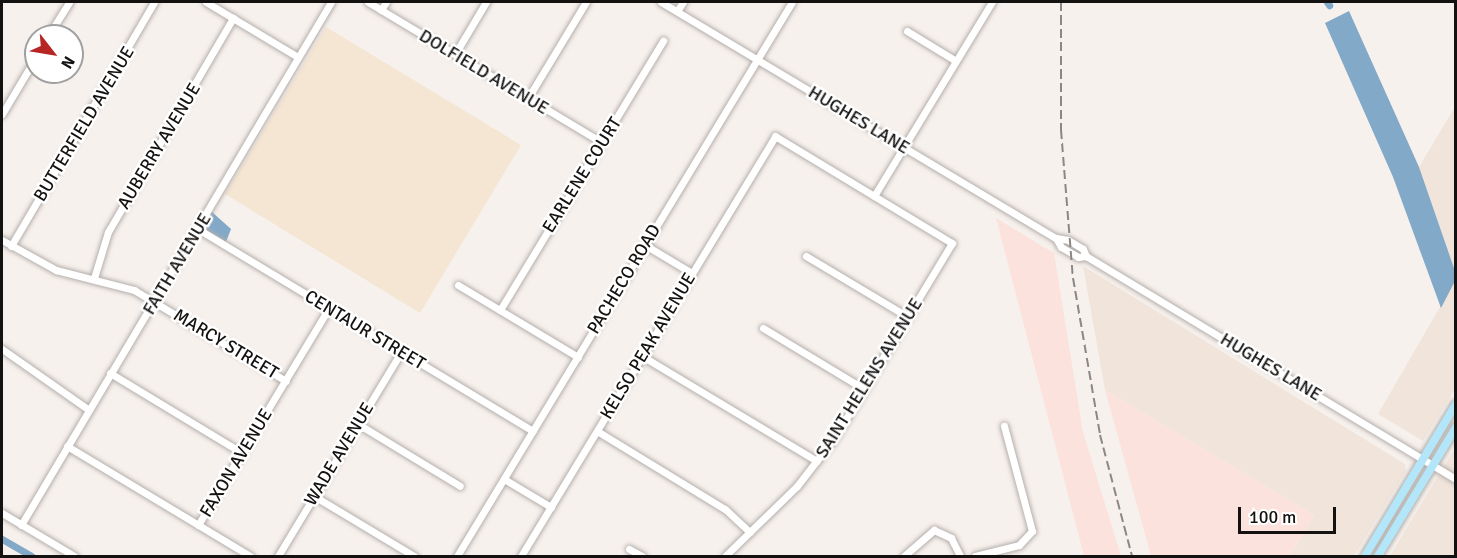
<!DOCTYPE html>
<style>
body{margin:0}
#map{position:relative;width:1457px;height:558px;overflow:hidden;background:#f7f1ed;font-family:Signika,sans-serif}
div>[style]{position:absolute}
.built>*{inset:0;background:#f0e4db}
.industrial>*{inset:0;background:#fce2dd}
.education>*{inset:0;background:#f5e6d3}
.water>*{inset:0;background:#83a9c8}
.canal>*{height:7px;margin:-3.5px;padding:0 3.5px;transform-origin:3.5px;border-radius:3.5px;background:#83a9c8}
.roads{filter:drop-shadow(0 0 2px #b5afac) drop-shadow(0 0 2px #b5afac)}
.minor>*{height:7px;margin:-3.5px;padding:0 3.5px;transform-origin:3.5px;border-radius:3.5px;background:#fff}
.major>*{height:8px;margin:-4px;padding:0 4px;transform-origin:4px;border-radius:4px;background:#b3e6f8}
.rail>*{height:2px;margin-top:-1px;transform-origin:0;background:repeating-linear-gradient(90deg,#8b8784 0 9px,transparent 0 13.5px)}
span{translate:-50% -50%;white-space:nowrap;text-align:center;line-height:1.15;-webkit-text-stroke:5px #fff;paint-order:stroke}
.street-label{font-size:18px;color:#141211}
.frame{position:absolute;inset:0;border:3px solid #141211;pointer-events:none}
.north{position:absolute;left:24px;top:24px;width:60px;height:60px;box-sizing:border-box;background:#fff;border:2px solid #a1a0a0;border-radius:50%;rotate:121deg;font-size:16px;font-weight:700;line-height:24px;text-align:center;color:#141211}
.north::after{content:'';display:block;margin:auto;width:21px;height:27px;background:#b62624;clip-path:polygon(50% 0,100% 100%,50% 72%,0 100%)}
.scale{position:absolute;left:1238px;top:507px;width:98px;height:27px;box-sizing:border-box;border:3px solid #141211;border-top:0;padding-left:8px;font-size:18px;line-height:21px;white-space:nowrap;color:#141211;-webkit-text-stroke:4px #fff;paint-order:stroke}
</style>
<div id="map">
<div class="built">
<i style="clip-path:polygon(1455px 107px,1455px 271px,1419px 167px)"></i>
<i style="clip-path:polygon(1083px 266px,1405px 464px,1406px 471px,1354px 556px,1290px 556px,1314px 515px,1105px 390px)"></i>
<i style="clip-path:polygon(1455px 281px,1455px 389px,1423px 441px,1378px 414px)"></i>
<i style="clip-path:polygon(1455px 448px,1455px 556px,1390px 556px)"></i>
</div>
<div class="industrial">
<i style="clip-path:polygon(996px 218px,1054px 253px,1083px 432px,1121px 556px,1084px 556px)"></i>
<i style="clip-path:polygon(1105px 390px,1314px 515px,1290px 556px,1151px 556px)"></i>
</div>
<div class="education">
<i style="clip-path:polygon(326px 27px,521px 145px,420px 313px,225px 194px)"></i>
</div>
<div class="water">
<i style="clip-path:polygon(1349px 11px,1419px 167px,1455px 271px,1455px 281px,1441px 308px,1393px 177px,1325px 23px)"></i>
<i style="clip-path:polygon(212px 212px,231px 229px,226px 242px,201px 229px)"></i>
</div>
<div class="canal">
<i style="left:1327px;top:2px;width:4px;rotate:56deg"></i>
<i style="left:2px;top:539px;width:34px;rotate:30deg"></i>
</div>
<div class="roads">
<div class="minor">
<i style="left:206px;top:2px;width:107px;rotate:30.9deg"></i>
<i style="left:368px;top:2px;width:272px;rotate:31deg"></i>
<i style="left:661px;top:2px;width:460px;rotate:30.9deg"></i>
<i style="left:1056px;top:238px;width:12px;rotate:9deg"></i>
<i style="left:1068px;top:240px;width:17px;rotate:31deg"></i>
<i style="left:1083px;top:249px;width:8px;rotate:67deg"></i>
<i style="left:381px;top:10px;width:9px;rotate:-58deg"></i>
<i style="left:677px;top:11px;width:11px;rotate:-56deg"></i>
<i style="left:907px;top:31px;width:57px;rotate:31.5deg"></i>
<i style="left:48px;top:36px;width:40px;rotate:-58deg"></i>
<i style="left:455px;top:54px;width:61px;rotate:-59.2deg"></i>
<i style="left:528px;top:98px;width:112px;rotate:-58.9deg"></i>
<i style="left:2px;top:114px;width:66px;rotate:-59.2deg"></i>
<i style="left:874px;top:196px;width:227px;rotate:-58.7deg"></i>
<i style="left:198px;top:229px;width:391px;rotate:31.1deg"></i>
<i style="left:1056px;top:238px;width:10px;rotate:61deg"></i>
<i style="left:1061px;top:247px;width:20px;rotate:30deg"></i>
<i style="left:1078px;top:257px;width:8px;rotate:-7deg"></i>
<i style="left:1086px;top:256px;width:432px;rotate:31.1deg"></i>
<i style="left:2px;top:240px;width:62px;rotate:29.1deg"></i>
<i style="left:56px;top:270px;width:81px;rotate:14.4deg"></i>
<i style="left:134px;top:290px;width:177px;rotate:30.9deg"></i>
<i style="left:645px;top:245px;width:55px;rotate:30.8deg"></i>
<i style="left:11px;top:246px;width:283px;rotate:-59.6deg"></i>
<i style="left:806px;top:256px;width:119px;rotate:30.9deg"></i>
<i style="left:94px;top:278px;width:48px;rotate:-73.1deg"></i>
<i style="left:108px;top:232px;width:248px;rotate:-59.7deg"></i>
<i style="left:458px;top:285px;width:140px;rotate:31deg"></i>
<i style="left:500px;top:310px;width:315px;rotate:-58.8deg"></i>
<i style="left:763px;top:328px;width:118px;rotate:31.1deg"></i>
<i style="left:2px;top:349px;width:106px;rotate:35deg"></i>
<i style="left:642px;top:356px;width:204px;rotate:31deg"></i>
<i style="left:110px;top:373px;width:154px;rotate:31.2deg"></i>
<i style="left:358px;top:424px;width:119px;rotate:31.3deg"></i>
<i style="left:597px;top:431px;width:150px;rotate:31.4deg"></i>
<i style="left:725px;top:509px;width:34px;rotate:43deg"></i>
<i style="left:67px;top:446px;width:214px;rotate:31deg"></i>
<i style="left:504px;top:479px;width:55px;rotate:30.8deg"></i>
<i style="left:314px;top:496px;width:117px;rotate:31deg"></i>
<i style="left:2px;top:513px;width:84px;rotate:30.8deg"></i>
<i style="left:21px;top:525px;width:608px;rotate:-59.34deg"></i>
<i style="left:198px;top:525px;width:253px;rotate:-58.9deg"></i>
<i style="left:629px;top:549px;width:15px;rotate:28deg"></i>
<i style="left:278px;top:556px;width:238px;rotate:-58.9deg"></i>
<i style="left:457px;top:556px;width:647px;rotate:-58.84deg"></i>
<i style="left:521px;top:556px;width:491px;rotate:-58.8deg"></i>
<i style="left:775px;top:136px;width:207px;rotate:31.2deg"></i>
<i style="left:952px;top:243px;width:227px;rotate:121.1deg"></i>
<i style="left:835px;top:437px;width:62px;rotate:127.8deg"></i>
<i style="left:797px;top:486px;width:100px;rotate:135.8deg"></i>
<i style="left:904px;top:556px;width:40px;rotate:-41deg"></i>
<i style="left:934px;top:530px;width:19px;rotate:25deg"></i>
<i style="left:951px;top:538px;width:20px;rotate:63deg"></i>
<i style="left:975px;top:556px;width:45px;rotate:-14deg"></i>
<i style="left:1019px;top:545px;width:19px;rotate:-47deg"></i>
<i style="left:1032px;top:531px;width:109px;rotate:-104.9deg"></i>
</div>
<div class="major">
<i style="left:1365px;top:556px;width:177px;rotate:-59.1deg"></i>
<i style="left:1378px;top:556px;width:151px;rotate:-58.8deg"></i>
</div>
</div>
<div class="rail">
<i style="left:1061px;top:2px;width:128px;rotate:90deg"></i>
<i style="left:1061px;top:130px;width:148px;rotate:85.4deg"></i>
<i style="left:1073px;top:278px;width:159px;rotate:80.2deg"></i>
<i style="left:1100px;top:435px;width:125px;rotate:75.2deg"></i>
</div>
<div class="street-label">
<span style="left:484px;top:72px;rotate:31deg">DOLFIELD AVENUE</span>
<span style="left:859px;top:120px;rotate:31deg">HUGHES LANE</span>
<span style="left:84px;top:124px;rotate:-59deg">BUTTERFIELD AVENUE</span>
<span style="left:159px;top:146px;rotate:-59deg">AUBERRY AVENUE</span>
<span style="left:582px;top:175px;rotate:-58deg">EARLENE COURT</span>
<span style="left:177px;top:264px;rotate:-59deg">FAITH AVENUE</span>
<span style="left:624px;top:279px;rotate:-59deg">PACHECO ROAD</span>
<span style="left:365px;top:330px;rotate:31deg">CENTAUR STREET</span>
<span style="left:226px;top:344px;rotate:31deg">MARCY STREET</span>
<span style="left:648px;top:346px;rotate:-59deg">KELSO PEAK AVENUE</span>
<span style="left:1271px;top:367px;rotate:31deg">HUGHES LANE</span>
<span style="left:869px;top:378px;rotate:-58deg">SAINT HELENS AVENUE</span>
<span style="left:339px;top:454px;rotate:-59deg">WADE AVENUE</span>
<span style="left:236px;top:463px;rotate:-59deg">FAXON AVENUE</span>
</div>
<div class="frame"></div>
<div class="north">N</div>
<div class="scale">100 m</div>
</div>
